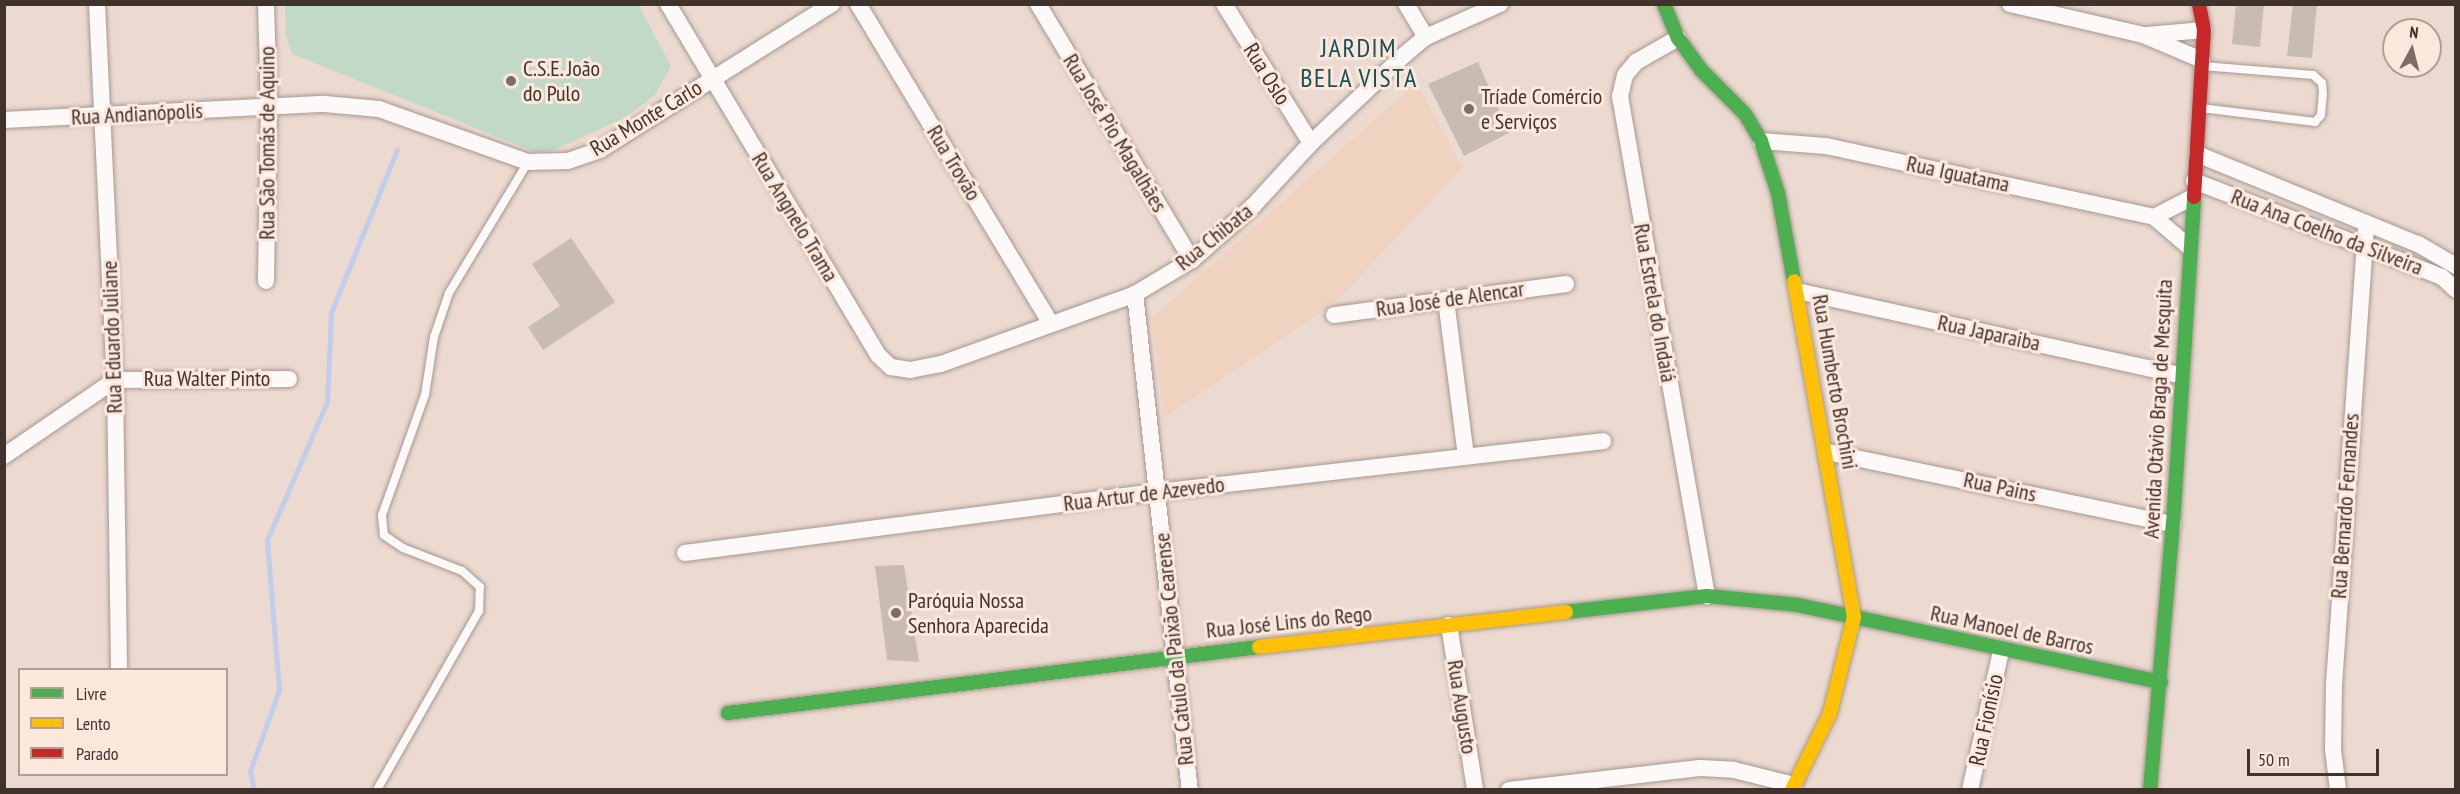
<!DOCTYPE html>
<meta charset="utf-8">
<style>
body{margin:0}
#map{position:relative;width:2460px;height:794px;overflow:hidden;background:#ecdad0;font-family:"PT Sans Narrow",sans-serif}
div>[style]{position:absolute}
.built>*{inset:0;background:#f0d2c1}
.green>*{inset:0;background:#c1d9c6}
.stream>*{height:5px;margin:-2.5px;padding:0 2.5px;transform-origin:2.5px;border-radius:2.5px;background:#c1cdeb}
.building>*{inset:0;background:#c8bbb2}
.roads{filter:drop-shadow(0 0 2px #a69891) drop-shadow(0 0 2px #a69891)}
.lane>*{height:8px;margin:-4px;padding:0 4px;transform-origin:4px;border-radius:4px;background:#fcf9f8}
.street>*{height:16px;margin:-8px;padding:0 8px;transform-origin:8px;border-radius:8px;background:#fcf9f8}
.fast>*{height:14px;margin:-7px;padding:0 7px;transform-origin:7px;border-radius:7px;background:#4caf50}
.slow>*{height:14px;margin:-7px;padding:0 7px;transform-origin:7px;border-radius:7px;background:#ffc107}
.jam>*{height:14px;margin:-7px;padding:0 7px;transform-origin:7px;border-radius:7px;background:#c62828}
.dots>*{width:16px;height:16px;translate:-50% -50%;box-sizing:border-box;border:3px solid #fce7dc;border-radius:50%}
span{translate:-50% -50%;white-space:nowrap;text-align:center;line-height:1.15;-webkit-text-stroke:6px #fce7dc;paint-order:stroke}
.poi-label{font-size:22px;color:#40332c}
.left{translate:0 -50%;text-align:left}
.street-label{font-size:22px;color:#40332c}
.quarter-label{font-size:26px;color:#155157;letter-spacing:1.5px}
.frame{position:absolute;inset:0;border:6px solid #40332c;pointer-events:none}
.legend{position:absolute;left:18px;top:668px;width:210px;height:108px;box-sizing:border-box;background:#fce7dc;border:2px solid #b19f96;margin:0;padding:8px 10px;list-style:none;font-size:18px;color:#40332c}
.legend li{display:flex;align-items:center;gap:12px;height:30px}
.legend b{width:30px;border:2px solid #b19f96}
.north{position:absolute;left:2382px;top:18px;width:60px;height:60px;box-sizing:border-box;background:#fce7dc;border:2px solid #b19f96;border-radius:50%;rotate:7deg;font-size:16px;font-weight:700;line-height:24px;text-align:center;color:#40332c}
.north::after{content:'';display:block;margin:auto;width:21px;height:27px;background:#7c6d65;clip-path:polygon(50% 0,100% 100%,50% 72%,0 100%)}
.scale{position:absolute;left:2247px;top:749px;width:132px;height:27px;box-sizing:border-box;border:3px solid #40332c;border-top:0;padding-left:8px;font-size:18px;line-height:21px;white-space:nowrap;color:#40332c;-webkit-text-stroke:4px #fce7dc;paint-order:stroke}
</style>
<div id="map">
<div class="built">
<i style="clip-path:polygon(1417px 82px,1462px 168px,1336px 302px,1164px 418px,1152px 318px)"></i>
</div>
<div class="green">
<i style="clip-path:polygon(285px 5px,639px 5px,671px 66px,655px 95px,626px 117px,552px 151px,535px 152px,292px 54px,286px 35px)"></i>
</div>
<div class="stream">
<i style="left:254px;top:790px;width:19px;rotate:-102deg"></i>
<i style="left:250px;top:771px;width:86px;rotate:-70.3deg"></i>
<i style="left:279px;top:690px;width:150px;rotate:-94.6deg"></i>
<i style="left:267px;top:540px;width:150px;rotate:-66.5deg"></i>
<i style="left:327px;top:402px;width:89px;rotate:-87.4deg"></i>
<i style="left:331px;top:313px;width:176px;rotate:-68deg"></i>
</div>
<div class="building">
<i style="clip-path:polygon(2236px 4px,2264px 4px,2260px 47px,2232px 44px)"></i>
<i style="clip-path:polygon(2293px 4px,2317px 4px,2312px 58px,2287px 56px)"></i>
<i style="clip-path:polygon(1478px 62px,1509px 133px,1464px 156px,1428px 84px)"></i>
<i style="clip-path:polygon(571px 238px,615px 302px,543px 350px,528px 327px,560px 306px,532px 264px)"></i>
<i style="clip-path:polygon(904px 565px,919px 662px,887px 660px,875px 566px)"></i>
</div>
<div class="roads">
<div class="lane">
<i style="left:2201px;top:108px;width:115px;rotate:7deg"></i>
<i style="left:2315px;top:122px;width:9px;rotate:-49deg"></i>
<i style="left:2321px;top:115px;width:21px;rotate:-85deg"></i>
<i style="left:2323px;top:94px;width:11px;rotate:-95deg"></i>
<i style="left:2322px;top:83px;width:12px;rotate:-138deg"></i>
<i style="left:2313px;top:75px;width:111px;rotate:-175.4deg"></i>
<i style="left:378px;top:788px;width:204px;rotate:-60.3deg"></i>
<i style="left:479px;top:611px;width:24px;rotate:-88deg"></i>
<i style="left:480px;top:587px;width:24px;rotate:-138deg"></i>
<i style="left:462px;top:571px;width:63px;rotate:-158.7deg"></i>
<i style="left:403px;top:548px;width:23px;rotate:-146deg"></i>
<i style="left:384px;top:535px;width:20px;rotate:-96deg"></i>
<i style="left:382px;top:515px;width:127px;rotate:-70.3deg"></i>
<i style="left:425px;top:395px;width:59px;rotate:-81.2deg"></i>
<i style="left:434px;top:337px;width:46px;rotate:-71.2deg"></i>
<i style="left:449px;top:293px;width:153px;rotate:-58.9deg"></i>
</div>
<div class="street">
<i style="left:97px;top:4px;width:376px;rotate:87.3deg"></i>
<i style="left:115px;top:380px;width:290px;rotate:89.2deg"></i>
<i style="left:266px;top:4px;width:103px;rotate:88.3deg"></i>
<i style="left:269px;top:107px;width:174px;rotate:91deg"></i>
<i style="left:668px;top:4px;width:409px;rotate:59.1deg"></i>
<i style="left:878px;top:355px;width:18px;rotate:43deg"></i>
<i style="left:891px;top:367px;width:19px;rotate:9deg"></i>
<i style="left:910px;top:370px;width:32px;rotate:-11deg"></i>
<i style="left:941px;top:364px;width:206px;rotate:-19.8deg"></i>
<i style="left:1135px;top:294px;width:66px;rotate:-30.8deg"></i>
<i style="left:1192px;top:260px;width:83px;rotate:-41.6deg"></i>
<i style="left:1254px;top:205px;width:84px;rotate:-47.4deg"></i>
<i style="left:1311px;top:143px;width:127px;rotate:-43.4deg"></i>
<i style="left:1403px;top:56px;width:30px;rotate:-40deg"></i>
<i style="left:1426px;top:37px;width:81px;rotate:-24deg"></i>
<i style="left:858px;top:4px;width:371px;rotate:58.9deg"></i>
<i style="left:1038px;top:4px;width:299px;rotate:59deg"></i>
<i style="left:1224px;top:4px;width:164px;rotate:58deg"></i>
<i style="left:1406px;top:4px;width:39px;rotate:59deg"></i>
<i style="left:2010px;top:4px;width:137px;rotate:13.1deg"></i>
<i style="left:2143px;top:35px;width:64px;rotate:23deg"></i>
<i style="left:2147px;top:35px;width:57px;rotate:-5deg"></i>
<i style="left:1678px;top:38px;width:48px;rotate:150.3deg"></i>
<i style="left:1636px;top:62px;width:17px;rotate:130deg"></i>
<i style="left:1625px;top:75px;width:22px;rotate:103deg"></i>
<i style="left:1620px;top:96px;width:508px;rotate:80.13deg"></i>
<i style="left:4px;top:120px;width:321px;rotate:-2.9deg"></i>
<i style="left:325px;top:104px;width:54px;rotate:5.3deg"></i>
<i style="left:379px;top:109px;width:158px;rotate:19.6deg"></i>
<i style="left:528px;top:162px;width:40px;rotate:-1.4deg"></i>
<i style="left:568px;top:161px;width:34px;rotate:-19deg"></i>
<i style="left:600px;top:150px;width:274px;rotate:-32.2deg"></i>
<i style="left:1761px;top:141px;width:65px;rotate:4.4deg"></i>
<i style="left:1826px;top:146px;width:336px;rotate:12.2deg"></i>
<i style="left:2154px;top:217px;width:46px;rotate:40.6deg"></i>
<i style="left:2197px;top:154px;width:239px;rotate:22.2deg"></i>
<i style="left:2418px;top:244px;width:44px;rotate:30.1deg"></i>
<i style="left:2194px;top:181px;width:217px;rotate:21.1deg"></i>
<i style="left:2396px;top:259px;width:49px;rotate:21.4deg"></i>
<i style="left:2442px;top:277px;width:19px;rotate:43deg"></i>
<i style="left:2154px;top:217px;width:44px;rotate:-27.1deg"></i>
<i style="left:1797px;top:291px;width:392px;rotate:12.4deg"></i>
<i style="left:1135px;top:294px;width:499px;rotate:83.7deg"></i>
<i style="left:1446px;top:300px;width:157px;rotate:82.7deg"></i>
<i style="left:1334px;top:315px;width:234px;rotate:-7.6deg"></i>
<i style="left:1827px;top:452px;width:353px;rotate:11.8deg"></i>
<i style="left:4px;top:456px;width:135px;rotate:-34.4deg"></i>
<i style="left:115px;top:380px;width:174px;rotate:-0.3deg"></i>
<i style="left:685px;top:553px;width:476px;rotate:-7.4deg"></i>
<i style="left:1157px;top:492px;width:449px;rotate:-6.5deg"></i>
<i style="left:1449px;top:625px;width:167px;rotate:81deg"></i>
<i style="left:1509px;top:790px;width:192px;rotate:-6.6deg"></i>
<i style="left:1700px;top:768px;width:34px;rotate:3deg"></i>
<i style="left:1734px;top:770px;width:62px;rotate:14deg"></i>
<i style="left:1970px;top:790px;width:142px;rotate:-77.4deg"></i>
<i style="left:2338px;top:790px;width:41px;rotate:-97deg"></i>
<i style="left:2333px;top:749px;width:64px;rotate:-89.1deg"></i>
<i style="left:2334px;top:685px;width:463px;rotate:-86deg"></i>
</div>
<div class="fast">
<i style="left:1664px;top:4px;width:37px;rotate:68deg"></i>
<i style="left:1678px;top:38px;width:41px;rotate:54deg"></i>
<i style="left:1702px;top:71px;width:61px;rotate:45deg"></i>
<i style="left:1745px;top:114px;width:31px;rotate:59deg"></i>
<i style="left:1761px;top:141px;width:55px;rotate:71.9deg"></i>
<i style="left:1778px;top:193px;width:89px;rotate:79.7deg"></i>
<i style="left:1566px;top:612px;width:142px;rotate:-6.5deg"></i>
<i style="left:1707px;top:596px;width:91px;rotate:5.6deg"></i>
<i style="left:1798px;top:605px;width:371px;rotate:12deg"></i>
<i style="left:728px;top:713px;width:535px;rotate:-7.09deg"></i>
<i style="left:2150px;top:790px;width:267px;rotate:-85.1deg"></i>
<i style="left:2173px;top:524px;width:328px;rotate:-86.3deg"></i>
</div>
<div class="slow">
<i style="left:1259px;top:647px;width:309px;rotate:-6.5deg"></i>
<i style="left:1792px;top:790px;width:86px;rotate:-63.7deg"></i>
<i style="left:1830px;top:713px;width:99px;rotate:-76deg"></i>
<i style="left:1854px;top:617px;width:341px;rotate:-100.1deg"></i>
</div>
<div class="jam">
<i style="left:2194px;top:197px;width:167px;rotate:-86.6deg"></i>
<i style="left:2204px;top:30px;width:26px;rotate:-101deg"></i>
</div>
</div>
<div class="dots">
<i style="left:511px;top:81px;background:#7c6d65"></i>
<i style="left:1469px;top:109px;background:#7c6d65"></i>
<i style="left:896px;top:613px;background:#7c6d65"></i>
</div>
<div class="poi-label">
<span class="left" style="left:523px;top:81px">C.S.E. João<br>do Pulo</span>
<span class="left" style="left:1481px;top:109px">Tríade Comércio<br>e Serviços</span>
<span class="left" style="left:908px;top:613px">Paróquia Nossa<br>Senhora Aparecida</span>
</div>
<div class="street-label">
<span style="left:1267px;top:74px;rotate:58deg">Rua Oslo</span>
<span style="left:137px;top:114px;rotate:-3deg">Rua Andianópolis</span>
<span style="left:646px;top:118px;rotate:-31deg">Rua Monte Carlo</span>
<span style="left:1115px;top:133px;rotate:59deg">Rua José Pio Magalhães</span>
<span style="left:267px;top:143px;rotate:-90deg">Rua São Tomás de Aquino</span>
<span style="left:954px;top:163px;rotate:59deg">Rua Trovão</span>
<span style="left:1958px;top:174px;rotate:12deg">Rua Iguatama</span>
<span style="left:795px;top:217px;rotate:59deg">Rua Angnelo Trama</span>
<span style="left:2327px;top:232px;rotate:21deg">Rua Ana Coelho da Silveira</span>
<span style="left:1214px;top:237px;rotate:-39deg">Rua Chibata</span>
<span style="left:1450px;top:299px;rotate:-8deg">Rua José de Alencar</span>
<span style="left:1655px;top:303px;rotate:80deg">Rua Estrela do Indaiá</span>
<span style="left:1989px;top:333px;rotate:12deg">Rua Japaraiba</span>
<span style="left:112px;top:337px;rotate:-92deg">Rua Eduardo Juliane</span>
<span style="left:207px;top:379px">Rua Walter Pinto</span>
<span style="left:1835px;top:382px;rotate:80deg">Rua Humberto Brochini</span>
<span style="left:2158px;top:409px;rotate:-87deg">Avenida Otávio Braga de Mesquita</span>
<span style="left:2000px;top:487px;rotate:12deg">Rua Pains</span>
<span style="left:1144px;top:494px;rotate:-7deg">Rua Artur de Azevedo</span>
<span style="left:2345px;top:506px;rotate:-86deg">Rua Bernardo Fernandes</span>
<span style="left:1289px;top:622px;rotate:-6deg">Rua José Lins do Rego</span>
<span style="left:2012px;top:630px;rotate:12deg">Rua Manoel de Barros</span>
<span style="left:1174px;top:649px;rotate:-96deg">Rua Catulo da Paixão Cearense</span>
<span style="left:1462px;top:707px;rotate:81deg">Rua Augusto</span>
<span style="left:1986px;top:720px;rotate:-78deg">Rua Fionísio</span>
</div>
<div class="quarter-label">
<span style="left:1359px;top:63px">JARDIM<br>BELA VISTA</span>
</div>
<div class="frame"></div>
<ul class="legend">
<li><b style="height:8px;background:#4caf50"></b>Livre</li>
<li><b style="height:8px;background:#ffc107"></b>Lento</li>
<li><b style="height:8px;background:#c62828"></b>Parado</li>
</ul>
<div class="north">N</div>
<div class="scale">50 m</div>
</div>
